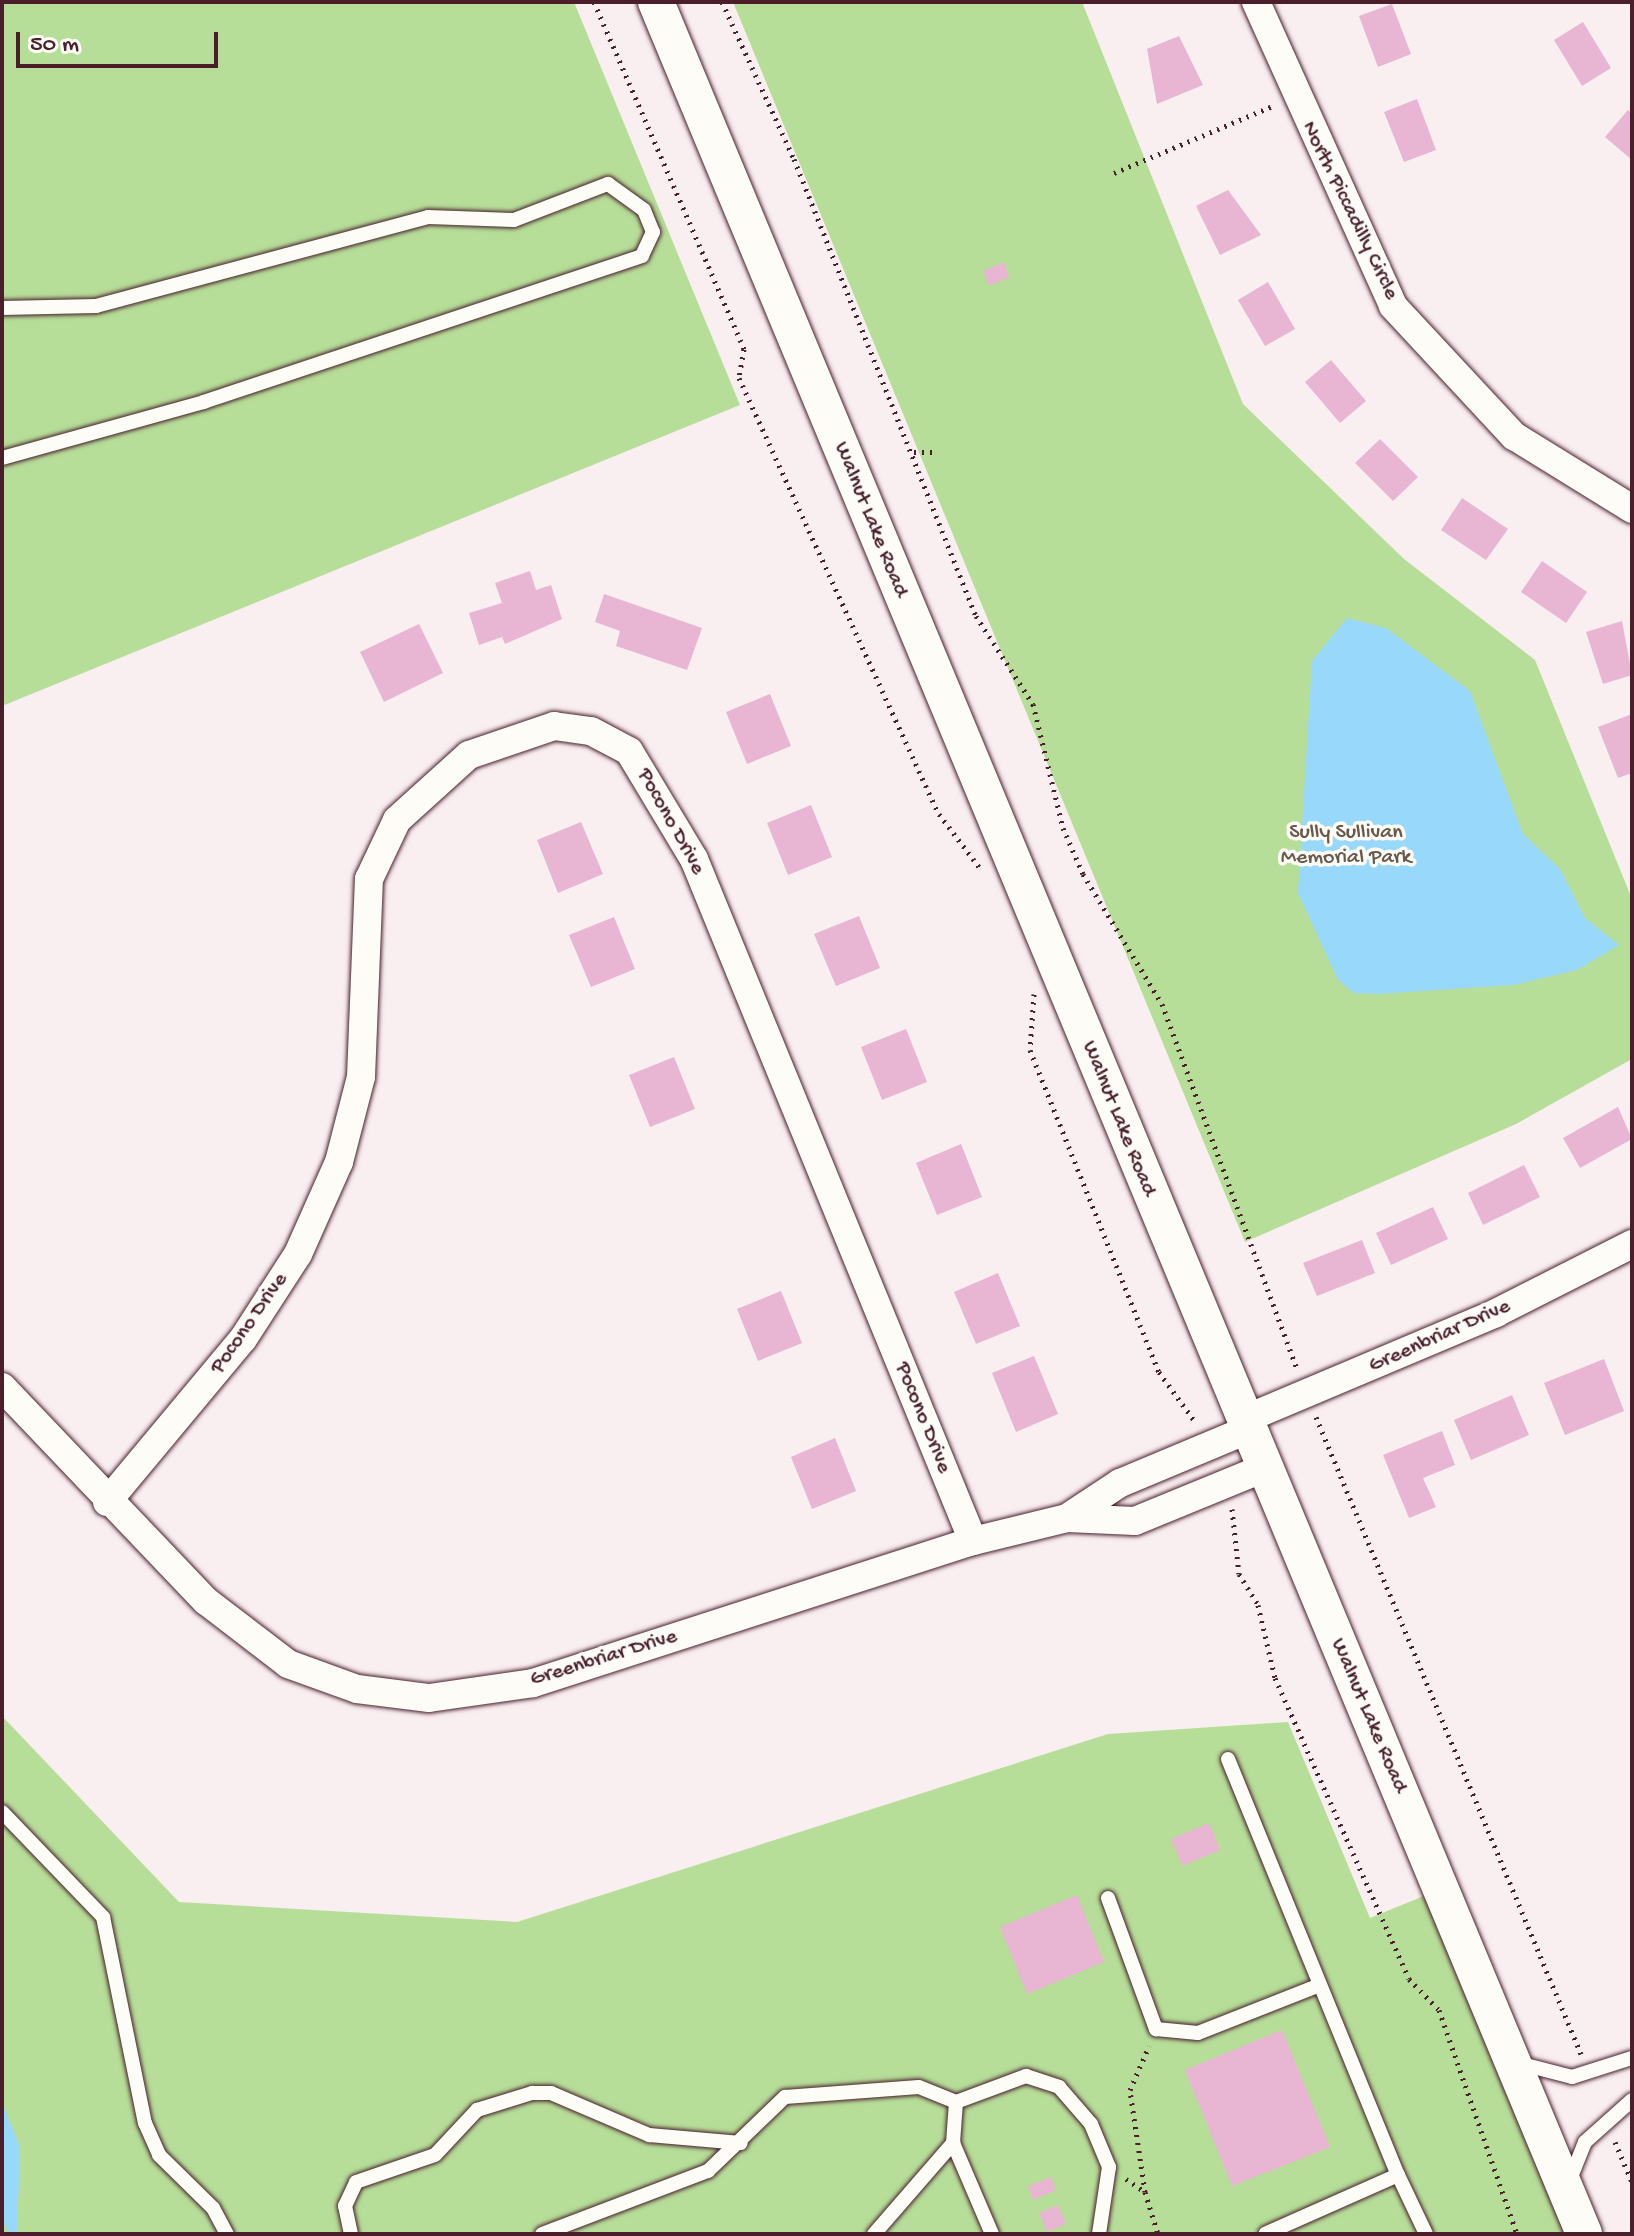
<!DOCTYPE html>
<style>
body{margin:0}
#map{position:relative;width:1634px;height:2236px;overflow:hidden;background:#f9eef0;font-family:"Gochi Hand",sans-serif}
div>[style]{position:absolute}
.green>*{inset:0;background:#b7de99}
.water>*{inset:0;background:#98d8fa}
.building>*{inset:0;background:#e8b5d2}
.path>*{height:5px;margin-top:-2.5px;transform-origin:0;background:repeating-linear-gradient(90deg,#4a1f2b 0 2px,transparent 0 8px)}
.roads{filter:drop-shadow(0 0 2px #4a1f2b) drop-shadow(0 0 2px #4a1f2b)}
.service>*{height:14px;margin:-7px;padding:0 7px;transform-origin:7px;border-radius:7px;background:#fdfcf7}
.minor>*{height:28px;margin:-14px;padding:0 14px;transform-origin:14px;border-radius:14px;background:#fdfcf7}
.tertiary>*{height:36px;margin:-18px;padding:0 18px;transform-origin:18px;border-radius:18px;background:#fdfcf7}
span{translate:-50% -50%;white-space:nowrap;text-align:center;line-height:1.15;-webkit-text-stroke:7px #fdfcf7;paint-order:stroke}
.street-label{font-size:22px;color:#4a1f2b}
.park-label{font-size:22px;color:#6b584c}
.frame{position:absolute;inset:0;border:4px solid #4a1f2b;pointer-events:none}
.scale{position:absolute;left:16px;top:32px;width:202px;height:36px;box-sizing:border-box;border:4px solid #4a1f2b;border-top:0;padding-left:10px;font-size:24px;line-height:28px;white-space:nowrap;color:#4a1f2b;-webkit-text-stroke:6px #fdfcf7;paint-order:stroke}
</style>
<div id="map">
<div class="green">
<i style="clip-path:polygon(2px 2px,574px 2px,740px 405px,2px 706px)"></i>
<i style="clip-path:polygon(733px 2px,1082px 2px,1243px 404px,1404px 559px,1535px 660px,1632px 899px,1632px 1059px,1516px 1124px,1245px 1242px)"></i>
<i style="clip-path:polygon(2px 1716px,179px 1902px,517px 1922px,1108px 1734px,1288px 1722px,1370px 1918px,1436px 1891px,1579px 2234px,2px 2234px)"></i>
</div>
<div class="water">
<i style="clip-path:polygon(1347px 618px,1386px 628px,1470px 691px,1523px 834px,1560px 869px,1585px 918px,1619px 945px,1577px 970px,1513px 985px,1378px 994px,1354px 993px,1338px 980px,1298px 893px,1312px 661px)"></i>
<i style="clip-path:polygon(2px 2102px,20px 2147px,17px 2234px,9px 2234px,2px 2218px)"></i>
</div>
<div class="building">
<i style="clip-path:polygon(1392px 4px,1411px 54px,1378px 67px,1359px 16px)"></i>
<i style="clip-path:polygon(1583px 22px,1611px 68px,1582px 86px,1554px 40px)"></i>
<i style="clip-path:polygon(1179px 36px,1203px 85px,1157px 104px,1147px 49px)"></i>
<i style="clip-path:polygon(1417px 99px,1436px 150px,1404px 162px,1384px 112px)"></i>
<i style="clip-path:polygon(1628px 110px,1632px 114px,1632px 160px,1605px 137px)"></i>
<i style="clip-path:polygon(1228px 190px,1261px 235px,1220px 255px,1196px 206px)"></i>
<i style="clip-path:polygon(1004px 262px,1009px 277px,989px 286px,983px 271px)"></i>
<i style="clip-path:polygon(1268px 282px,1295px 329px,1265px 346px,1238px 300px)"></i>
<i style="clip-path:polygon(1331px 360px,1366px 401px,1340px 423px,1305px 382px)"></i>
<i style="clip-path:polygon(1380px 439px,1418px 477px,1393px 501px,1355px 463px)"></i>
<i style="clip-path:polygon(1462px 498px,1508px 529px,1486px 560px,1441px 530px)"></i>
<i style="clip-path:polygon(1542px 561px,1587px 592px,1566px 623px,1521px 592px)"></i>
<i style="clip-path:polygon(530px 571px,536px 590px,551px 585px,562px 619px,505px 644px,502px 637px,479px 645px,469px 613px,502px 603px,495px 583px)"></i>
<i style="clip-path:polygon(604px 594px,702px 628px,687px 670px,616px 646px,620px 631px,595px 622px)"></i>
<i style="clip-path:polygon(1622px 621px,1632px 675px,1603px 684px,1586px 632px)"></i>
<i style="clip-path:polygon(419px 624px,443px 673px,384px 702px,360px 652px)"></i>
<i style="clip-path:polygon(770px 694px,791px 746px,747px 764px,726px 712px)"></i>
<i style="clip-path:polygon(1632px 714px,1632px 773px,1618px 778px,1598px 727px)"></i>
<i style="clip-path:polygon(811px 805px,832px 857px,788px 875px,767px 823px)"></i>
<i style="clip-path:polygon(581px 822px,603px 874px,558px 893px,537px 840px)"></i>
<i style="clip-path:polygon(859px 916px,880px 968px,836px 986px,814px 934px)"></i>
<i style="clip-path:polygon(614px 917px,635px 969px,591px 987px,569px 935px)"></i>
<i style="clip-path:polygon(906px 1029px,927px 1082px,882px 1100px,861px 1047px)"></i>
<i style="clip-path:polygon(674px 1057px,695px 1109px,650px 1127px,629px 1075px)"></i>
<i style="clip-path:polygon(1618px 1107px,1632px 1139px,1580px 1168px,1563px 1138px)"></i>
<i style="clip-path:polygon(961px 1144px,982px 1197px,937px 1215px,916px 1163px)"></i>
<i style="clip-path:polygon(1524px 1165px,1540px 1197px,1483px 1225px,1468px 1193px)"></i>
<i style="clip-path:polygon(1433px 1207px,1448px 1239px,1391px 1265px,1376px 1233px)"></i>
<i style="clip-path:polygon(1362px 1240px,1375px 1273px,1317px 1296px,1303px 1263px)"></i>
<i style="clip-path:polygon(998px 1273px,1020px 1326px,976px 1344px,954px 1292px)"></i>
<i style="clip-path:polygon(781px 1291px,802px 1343px,758px 1361px,737px 1309px)"></i>
<i style="clip-path:polygon(1034px 1356px,1058px 1414px,1016px 1432px,992px 1373px)"></i>
<i style="clip-path:polygon(1604px 1359px,1624px 1411px,1565px 1435px,1544px 1383px)"></i>
<i style="clip-path:polygon(1512px 1395px,1529px 1435px,1471px 1460px,1454px 1420px)"></i>
<i style="clip-path:polygon(1442px 1431px,1455px 1465px,1423px 1478px,1436px 1507px,1409px 1518px,1383px 1455px)"></i>
<i style="clip-path:polygon(835px 1438px,856px 1491px,812px 1509px,791px 1457px)"></i>
<i style="clip-path:polygon(1209px 1823px,1220px 1850px,1182px 1866px,1171px 1839px)"></i>
<i style="clip-path:polygon(1077px 1895px,1104px 1962px,1027px 1994px,1000px 1927px)"></i>
<i style="clip-path:polygon(1282px 2030px,1330px 2147px,1232px 2186px,1185px 2070px)"></i>
<i style="clip-path:polygon(1051px 2177px,1056px 2190px,1033px 2200px,1028px 2186px)"></i>
<i style="clip-path:polygon(1058px 2205px,1066px 2224px,1047px 2232px,1039px 2213px)"></i>
</div>
<div class="path">
<i style="left:594px;top:2px;width:378px;rotate:66.6deg"></i>
<i style="left:744px;top:349px;width:29px;rotate:100deg"></i>
<i style="left:739px;top:378px;width:480px;rotate:65.4deg"></i>
<i style="left:939px;top:814px;width:68px;rotate:52.8deg"></i>
<i style="left:722px;top:2px;width:173px;rotate:65.4deg"></i>
<i style="left:794px;top:159px;width:492px;rotate:68.3deg"></i>
<i style="left:976px;top:616px;width:105px;rotate:57.1deg"></i>
<i style="left:1033px;top:704px;width:128px;rotate:76.4deg"></i>
<i style="left:1063px;top:828px;width:50px;rotate:66.5deg"></i>
<i style="left:1083px;top:874px;width:152px;rotate:58.7deg"></i>
<i style="left:1162px;top:1004px;width:391px;rotate:69.7deg"></i>
<i style="left:1114px;top:173px;width:175px;rotate:-22.9deg"></i>
<i style="left:914px;top:452px;width:24px"></i>
<i style="left:1034px;top:994px;width:56px;rotate:94.1deg"></i>
<i style="left:1030px;top:1050px;width:347px;rotate:68.2deg"></i>
<i style="left:1159px;top:1372px;width:63px;rotate:54deg"></i>
<i style="left:1316px;top:1417px;width:690px;rotate:67.41deg"></i>
<i style="left:1232px;top:1509px;width:65px;rotate:83.9deg"></i>
<i style="left:1239px;top:1574px;width:36px;rotate:58deg"></i>
<i style="left:1258px;top:1605px;width:75px;rotate:76.9deg"></i>
<i style="left:1275px;top:1678px;width:329px;rotate:66deg"></i>
<i style="left:1409px;top:1979px;width:43px;rotate:45.9deg"></i>
<i style="left:1439px;top:2010px;width:237px;rotate:70.8deg"></i>
<i style="left:1615px;top:2142px;width:43px;rotate:67deg"></i>
<i style="left:1126px;top:2179px;width:23px;rotate:34deg"></i>
<i style="left:1145px;top:2192px;width:44px;rotate:72.8deg"></i>
<i style="left:1145px;top:2192px;width:103px;rotate:-98.4deg"></i>
<i style="left:1130px;top:2090px;width:48px;rotate:-66.6deg"></i>
</div>
<div class="roads">
<div class="service">
<i style="left:2px;top:308px;width:94px;rotate:-1.2deg"></i>
<i style="left:96px;top:306px;width:344px;rotate:-15deg"></i>
<i style="left:428px;top:217px;width:86px;rotate:2deg"></i>
<i style="left:514px;top:220px;width:101px;rotate:-21deg"></i>
<i style="left:608px;top:184px;width:44px;rotate:35.8deg"></i>
<i style="left:644px;top:210px;width:24px;rotate:68deg"></i>
<i style="left:653px;top:232px;width:26px;rotate:115deg"></i>
<i style="left:642px;top:256px;width:462px;rotate:161.6deg"></i>
<i style="left:204px;top:402px;width:210px;rotate:164.5deg"></i>
<i style="left:1228px;top:1759px;width:449px;rotate:67.8deg"></i>
<i style="left:1398px;top:2175px;width:145px;rotate:156.1deg"></i>
<i style="left:2px;top:1812px;width:146px;rotate:46.1deg"></i>
<i style="left:103px;top:1917px;width:210px;rotate:78.5deg"></i>
<i style="left:145px;top:2123px;width:35px;rotate:66deg"></i>
<i style="left:159px;top:2155px;width:76px;rotate:44.5deg"></i>
<i style="left:213px;top:2208px;width:30px;rotate:62deg"></i>
<i style="left:1108px;top:1898px;width:140px;rotate:69.9deg"></i>
<i style="left:1156px;top:2029px;width:42px;rotate:5.4deg"></i>
<i style="left:1198px;top:2033px;width:131px;rotate:-21.5deg"></i>
<i style="left:1518px;top:2063px;width:56px;rotate:14.5deg"></i>
<i style="left:1572px;top:2077px;width:63px;rotate:-17.6deg"></i>
<i style="left:956px;top:2102px;width:41px;rotate:94.2deg"></i>
<i style="left:953px;top:2143px;width:99px;rotate:66.8deg"></i>
<i style="left:1398px;top:2175px;width:65px;rotate:64.6deg"></i>
<i style="left:1569px;top:2182px;width:43px;rotate:-68.2deg"></i>
<i style="left:1585px;top:2142px;width:63px;rotate:-41.8deg"></i>
<i style="left:351px;top:2234px;width:29px;rotate:-102deg"></i>
<i style="left:345px;top:2206px;width:26px;rotate:-65deg"></i>
<i style="left:356px;top:2182px;width:83px;rotate:-18.9deg"></i>
<i style="left:435px;top:2155px;width:62px;rotate:-47deg"></i>
<i style="left:477px;top:2110px;width:58px;rotate:-17.2deg"></i>
<i style="left:532px;top:2093px;width:19px"></i>
<i style="left:551px;top:2093px;width:107px;rotate:23.2deg"></i>
<i style="left:649px;top:2135px;width:92px;rotate:5deg"></i>
<i style="left:542px;top:2234px;width:178px;rotate:-20.8deg"></i>
<i style="left:708px;top:2171px;width:107px;rotate:-43.9deg"></i>
<i style="left:785px;top:2097px;width:134px;rotate:-4.3deg"></i>
<i style="left:919px;top:2087px;width:40px;rotate:22deg"></i>
<i style="left:956px;top:2102px;width:75px;rotate:-20.4deg"></i>
<i style="left:1026px;top:2076px;width:35px;rotate:18deg"></i>
<i style="left:1059px;top:2087px;width:49px;rotate:49.1deg"></i>
<i style="left:1091px;top:2124px;width:47px;rotate:67.3deg"></i>
<i style="left:1109px;top:2167px;width:68px;rotate:98.5deg"></i>
<i style="left:874px;top:2234px;width:121px;rotate:-49deg"></i>
</div>
<div class="minor">
<i style="left:1256px;top:2px;width:333px;rotate:65.7deg"></i>
<i style="left:1393px;top:306px;width:178px;rotate:47.1deg"></i>
<i style="left:1514px;top:436px;width:139px;rotate:31.7deg"></i>
<i style="left:2px;top:1387px;width:296px;rotate:46.4deg"></i>
<i style="left:206px;top:1601px;width:103px;rotate:37.5deg"></i>
<i style="left:288px;top:1664px;width:73px;rotate:19.9deg"></i>
<i style="left:357px;top:1689px;width:73px;rotate:7.1deg"></i>
<i style="left:429px;top:1698px;width:105px;rotate:-8.2deg"></i>
<i style="left:533px;top:1683px;width:462px;rotate:-17.9deg"></i>
<i style="left:973px;top:1541px;width:97px;rotate:-13.7deg"></i>
<i style="left:1243px;top:1420px;width:275px;rotate:-22.9deg"></i>
<i style="left:1496px;top:1313px;width:153px;rotate:-26.9deg"></i>
<i style="left:1247px;top:1430px;width:138px;rotate:157.3deg"></i>
<i style="left:1120px;top:1483px;width:64px;rotate:146.6deg"></i>
<i style="left:1067px;top:1518px;width:68px;rotate:2.5deg"></i>
<i style="left:1135px;top:1521px;width:139px;rotate:-22.3deg"></i>
<i style="left:107px;top:1502px;width:212px;rotate:-50.2deg"></i>
<i style="left:243px;top:1339px;width:101px;rotate:-57.1deg"></i>
<i style="left:298px;top:1254px;width:101px;rotate:-66deg"></i>
<i style="left:339px;top:1162px;width:88px;rotate:-75.5deg"></i>
<i style="left:361px;top:1077px;width:198px;rotate:-87.7deg"></i>
<i style="left:369px;top:879px;width:65px;rotate:-64.6deg"></i>
<i style="left:397px;top:820px;width:97px;rotate:-42.1deg"></i>
<i style="left:469px;top:755px;width:90px;rotate:-18.8deg"></i>
<i style="left:554px;top:726px;width:37px;rotate:8deg"></i>
<i style="left:591px;top:731px;width:43px;rotate:27.8deg"></i>
<i style="left:629px;top:751px;width:126px;rotate:59deg"></i>
<i style="left:694px;top:859px;width:737px;rotate:67.75deg"></i>
</div>
<div class="tertiary">
<i style="left:656px;top:2px;width:2417px;rotate:67.42deg"></i>
</div>
</div>
<div class="street-label">
<span style="left:1349px;top:211px;rotate:64deg">North Piccadilly Circle</span>
<span style="left:870px;top:520px;rotate:68deg">Walnut Lake Road</span>
<span style="left:670px;top:822px;rotate:61deg">Pocono Drive</span>
<span style="left:1118px;top:1119px;rotate:68deg">Walnut Lake Road</span>
<span style="left:250px;top:1324px;rotate:-55deg">Pocono Drive</span>
<span style="left:1440px;top:1337px;rotate:-24deg">Greenbriar Drive</span>
<span style="left:922px;top:1418px;rotate:68deg">Pocono Drive</span>
<span style="left:604px;top:1659px;rotate:-17deg">Greenbriar Drive</span>
<span style="left:1368px;top:1716px;rotate:67deg">Walnut Lake Road</span>
</div>
<div class="park-label">
<span style="left:1346px;top:846px">Sully Sullivan<br>Memorial Park</span>
</div>
<div class="frame"></div>
<div class="scale">50 m</div>
</div>
